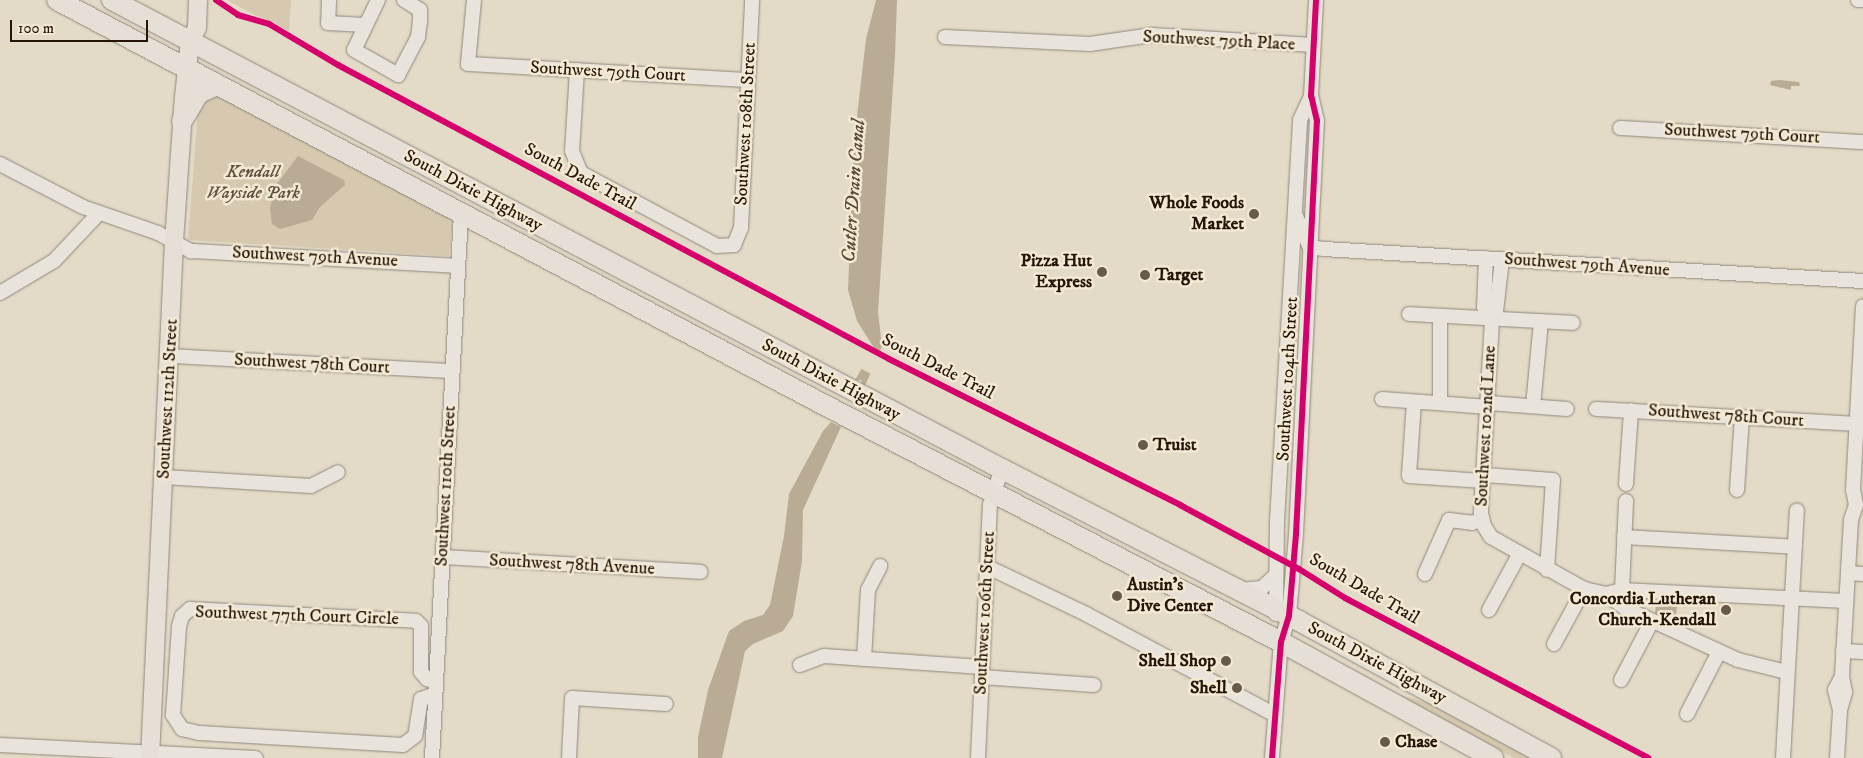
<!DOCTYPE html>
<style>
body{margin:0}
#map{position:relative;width:1863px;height:758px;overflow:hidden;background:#e3dac7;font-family:"IM FELL DW Pica",serif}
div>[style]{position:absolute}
.green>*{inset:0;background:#d6c9b0}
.water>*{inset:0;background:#baac94}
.pier>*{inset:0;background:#e3dac7}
.roads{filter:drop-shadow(0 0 1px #8f897c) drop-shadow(0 0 1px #8f897c)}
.minor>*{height:14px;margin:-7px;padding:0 7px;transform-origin:7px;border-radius:7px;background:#e8e3db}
.major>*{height:18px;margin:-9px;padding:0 9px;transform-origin:9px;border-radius:9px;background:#e5dfd5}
.highway>*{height:20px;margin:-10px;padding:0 10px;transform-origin:10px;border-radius:10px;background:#e5dfd5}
.cycleway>*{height:6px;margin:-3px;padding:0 3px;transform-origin:3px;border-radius:3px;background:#d6006c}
.dots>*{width:14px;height:14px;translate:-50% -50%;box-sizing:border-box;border:2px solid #f4e9d3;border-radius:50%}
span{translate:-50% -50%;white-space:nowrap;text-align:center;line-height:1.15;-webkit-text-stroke:5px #f4e9d3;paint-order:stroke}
.street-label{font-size:18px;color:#241507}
.park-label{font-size:18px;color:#5f4f3c;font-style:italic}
.poi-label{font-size:18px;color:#241507;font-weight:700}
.right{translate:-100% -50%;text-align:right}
.left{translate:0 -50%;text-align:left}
.water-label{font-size:19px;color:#594a37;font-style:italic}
.scale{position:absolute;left:10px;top:20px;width:138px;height:22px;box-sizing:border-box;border:2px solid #241507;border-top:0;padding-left:6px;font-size:15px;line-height:18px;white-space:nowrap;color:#241507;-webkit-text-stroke:4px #f4e9d3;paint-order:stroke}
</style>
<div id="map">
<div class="green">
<i style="clip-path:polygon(227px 0,291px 0,289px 31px,253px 14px)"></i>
<i style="clip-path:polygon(216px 95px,453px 219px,449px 256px,188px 240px,198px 109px,202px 100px)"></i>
<i style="clip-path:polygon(1397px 694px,1438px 706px,1530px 758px,1514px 758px)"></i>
</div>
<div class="water">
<i style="clip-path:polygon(876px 0,897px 0,895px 56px,878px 312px,882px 346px,865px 386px,861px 384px,862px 380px,855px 380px,874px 348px,857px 321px,848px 290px,854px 142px,866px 39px)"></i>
<i style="clip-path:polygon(1779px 80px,1799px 82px,1800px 86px,1791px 86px,1791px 90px,1770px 85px,1771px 81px)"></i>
<i style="clip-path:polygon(298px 156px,344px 180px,345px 185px,320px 207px,312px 220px,280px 229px,272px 224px,270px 208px,276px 185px)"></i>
<i style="clip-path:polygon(831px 422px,841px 427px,803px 510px,802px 561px,793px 616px,783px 631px,753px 644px,745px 651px,722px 758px,698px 758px,698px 737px,708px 690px,729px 631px,744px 621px,763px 615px,770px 605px,784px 536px,789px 494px,823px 431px)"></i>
<i style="clip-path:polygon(1656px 603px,1677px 605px,1676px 616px,1655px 615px)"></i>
</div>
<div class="pier">
<i style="clip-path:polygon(870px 347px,882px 353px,873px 375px,858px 367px)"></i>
</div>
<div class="roads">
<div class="minor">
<i style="left:329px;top:0;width:23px;rotate:92deg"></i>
<i style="left:328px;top:23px;width:37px;rotate:3deg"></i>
<i style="left:378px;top:0;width:55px;rotate:115.6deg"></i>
<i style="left:354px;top:50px;width:51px;rotate:29.6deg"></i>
<i style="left:398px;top:75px;width:43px;rotate:-62.2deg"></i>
<i style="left:418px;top:37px;width:16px;rotate:-83deg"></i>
<i style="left:420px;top:21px;width:11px;rotate:-90deg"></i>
<i style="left:420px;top:10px;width:19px;rotate:-148deg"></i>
<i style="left:474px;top:0;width:64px;rotate:95.4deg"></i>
<i style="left:468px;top:64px;width:280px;rotate:3.3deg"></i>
<i style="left:1858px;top:0;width:5px"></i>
<i style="left:945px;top:37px;width:145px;rotate:2.8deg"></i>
<i style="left:1090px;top:44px;width:63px;rotate:-8.3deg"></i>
<i style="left:1152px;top:35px;width:161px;rotate:3.6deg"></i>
<i style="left:577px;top:70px;width:81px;rotate:93.5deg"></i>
<i style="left:572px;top:151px;width:24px;rotate:68deg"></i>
<i style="left:581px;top:173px;width:154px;rotate:28.2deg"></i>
<i style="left:717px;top:246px;width:17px;rotate:-3deg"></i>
<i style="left:734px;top:245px;width:18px;rotate:-68deg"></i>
<i style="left:741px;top:228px;width:228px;rotate:-87.2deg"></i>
<i style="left:1620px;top:128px;width:243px;rotate:3.3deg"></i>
<i style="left:0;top:164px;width:93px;rotate:27.4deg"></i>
<i style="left:83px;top:207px;width:79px;rotate:19.1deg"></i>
<i style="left:158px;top:233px;width:38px;rotate:29deg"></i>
<i style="left:191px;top:251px;width:266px;rotate:3.2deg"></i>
<i style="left:1295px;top:214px;width:36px;rotate:66deg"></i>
<i style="left:1310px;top:247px;width:14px;rotate:8deg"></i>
<i style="left:1324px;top:249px;width:540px;rotate:3.4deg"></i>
<i style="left:1486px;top:258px;width:49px;rotate:92.3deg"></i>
<i style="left:1484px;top:307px;width:15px;rotate:58deg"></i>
<i style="left:1502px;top:259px;width:53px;rotate:96.5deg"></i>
<i style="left:1496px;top:312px;width:9px;rotate:117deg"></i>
<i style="left:1492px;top:320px;width:193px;rotate:93.3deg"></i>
<i style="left:1481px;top:513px;width:13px;rotate:77deg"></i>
<i style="left:1484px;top:526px;width:13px;rotate:58deg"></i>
<i style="left:1491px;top:537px;width:107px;rotate:29.2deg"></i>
<i style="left:1584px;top:589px;width:23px;rotate:13deg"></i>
<i style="left:1606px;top:594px;width:16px;rotate:-14deg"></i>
<i style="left:1622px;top:590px;width:224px;rotate:2.8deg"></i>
<i style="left:0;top:293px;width:63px;rotate:-30.7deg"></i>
<i style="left:54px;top:261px;width:66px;rotate:-46.8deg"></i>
<i style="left:1409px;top:314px;width:164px;rotate:3.1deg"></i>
<i style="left:171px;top:356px;width:281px;rotate:3.1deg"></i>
<i style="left:1382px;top:399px;width:107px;rotate:4.3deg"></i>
<i style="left:1414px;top:402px;width:74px;rotate:93.9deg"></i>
<i style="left:1409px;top:476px;width:74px;rotate:3.9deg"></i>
<i style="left:1440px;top:403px;width:87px;rotate:-90deg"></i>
<i style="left:1489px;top:403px;width:78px;rotate:4.4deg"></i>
<i style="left:1533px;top:406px;width:85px;rotate:-84.6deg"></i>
<i style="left:1596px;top:409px;width:259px;rotate:3.3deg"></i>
<i style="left:1485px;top:475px;width:68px;rotate:4.2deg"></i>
<i style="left:1553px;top:480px;width:90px;rotate:93.8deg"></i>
<i style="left:164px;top:477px;width:147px;rotate:3.5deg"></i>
<i style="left:311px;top:486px;width:30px;rotate:-27deg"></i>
<i style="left:1626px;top:484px;width:74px;rotate:-86.1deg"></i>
<i style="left:1737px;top:490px;width:73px;rotate:-86.1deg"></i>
<i style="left:1624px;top:537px;width:171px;rotate:3.3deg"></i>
<i style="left:442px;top:557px;width:259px;rotate:3.3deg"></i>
<i style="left:988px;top:567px;width:109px;rotate:25.6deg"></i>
<i style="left:1086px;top:614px;width:214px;rotate:28.1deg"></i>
<i style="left:1848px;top:573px;width:15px;rotate:4deg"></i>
<i style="left:1425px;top:574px;width:59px;rotate:-66deg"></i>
<i style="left:1449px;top:520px;width:23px;rotate:7deg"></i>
<i style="left:1472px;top:523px;width:11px;rotate:-22deg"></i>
<i style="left:1240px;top:590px;width:22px;rotate:-5deg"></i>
<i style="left:1262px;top:588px;width:18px;rotate:-43deg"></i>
<i style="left:1622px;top:590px;width:89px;rotate:-87.4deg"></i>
<i style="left:1606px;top:594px;width:24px;rotate:36deg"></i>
<i style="left:1625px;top:608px;width:124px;rotate:24.7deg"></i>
<i style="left:1738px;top:660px;width:50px;rotate:13.8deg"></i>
<i style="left:1489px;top:610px;width:63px;rotate:-61.4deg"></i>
<i style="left:1276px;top:614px;width:93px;rotate:-89.4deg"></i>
<i style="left:1277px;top:521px;width:402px;rotate:-86.7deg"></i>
<i style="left:1300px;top:120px;width:26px;rotate:-65deg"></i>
<i style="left:1554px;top:644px;width:63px;rotate:-61.4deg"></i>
<i style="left:1843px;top:651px;width:20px;rotate:3deg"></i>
<i style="left:864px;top:659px;width:69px;rotate:-86.7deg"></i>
<i style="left:868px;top:590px;width:27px;rotate:-63deg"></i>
<i style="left:800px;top:665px;width:26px;rotate:-21deg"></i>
<i style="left:824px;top:656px;width:158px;rotate:4deg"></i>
<i style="left:982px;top:677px;width:112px;rotate:4.1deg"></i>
<i style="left:1621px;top:680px;width:67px;rotate:-62.3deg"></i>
<i style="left:435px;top:694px;width:15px;rotate:160deg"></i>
<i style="left:421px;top:699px;width:37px;rotate:99deg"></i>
<i style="left:415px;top:736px;width:15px;rotate:143deg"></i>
<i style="left:403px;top:745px;width:204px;rotate:-176.6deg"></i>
<i style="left:199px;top:733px;width:17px;rotate:-167deg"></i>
<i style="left:182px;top:729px;width:17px;rotate:-123deg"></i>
<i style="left:173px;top:715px;width:89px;rotate:-86.1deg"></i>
<i style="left:179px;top:626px;width:10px;rotate:-73deg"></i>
<i style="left:182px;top:616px;width:11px;rotate:-41deg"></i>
<i style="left:190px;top:609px;width:226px;rotate:3deg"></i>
<i style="left:416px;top:621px;width:7px;rotate:45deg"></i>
<i style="left:421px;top:626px;width:46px;rotate:90deg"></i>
<i style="left:421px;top:672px;width:9px;rotate:49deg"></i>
<i style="left:427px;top:679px;width:9px;rotate:18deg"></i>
<i style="left:1840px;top:710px;width:21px;rotate:-104deg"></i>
<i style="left:1835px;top:690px;width:16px;rotate:-63deg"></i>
<i style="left:1687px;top:714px;width:70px;rotate:-62.7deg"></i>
<i style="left:0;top:745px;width:256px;rotate:2.9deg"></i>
<i style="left:432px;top:758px;width:545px;rotate:-86.95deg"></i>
<i style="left:569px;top:758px;width:60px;rotate:-87.1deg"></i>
<i style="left:572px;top:698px;width:94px;rotate:3.7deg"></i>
<i style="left:978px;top:758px;width:253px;rotate:-87.3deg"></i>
<i style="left:990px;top:505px;width:38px;rotate:-72deg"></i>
<i style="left:1272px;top:758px;width:116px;rotate:-85.6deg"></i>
<i style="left:1281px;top:642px;width:27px;rotate:-73deg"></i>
<i style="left:1289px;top:616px;width:82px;rotate:-85.1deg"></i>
<i style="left:1296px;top:534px;width:414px;rotate:-87.1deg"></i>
<i style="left:1317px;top:121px;width:26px;rotate:-103deg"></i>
<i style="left:1311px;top:96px;width:96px;rotate:-87deg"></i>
<i style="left:1783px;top:758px;width:248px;rotate:-86.8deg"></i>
<i style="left:1837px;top:758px;width:48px;rotate:-86.4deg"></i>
<i style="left:1840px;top:710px;width:19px;rotate:-74deg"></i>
<i style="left:1845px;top:692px;width:16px;rotate:-101deg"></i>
<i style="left:1842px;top:676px;width:156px;rotate:-86.7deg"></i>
<i style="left:1851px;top:520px;width:16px;rotate:-72deg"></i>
<i style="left:1856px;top:505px;width:15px;rotate:-101deg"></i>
<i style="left:1853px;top:490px;width:184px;rotate:-86.9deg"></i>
</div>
<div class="major">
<i style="left:150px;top:758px;width:517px;rotate:-87.34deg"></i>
<i style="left:174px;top:242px;width:145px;rotate:-86.1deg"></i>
<i style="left:184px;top:97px;width:56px;rotate:-83.9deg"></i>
<i style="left:190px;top:41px;width:15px;rotate:-62deg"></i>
<i style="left:197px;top:28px;width:28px;rotate:-88deg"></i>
</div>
<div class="highway">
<i style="left:57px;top:0;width:855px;rotate:27.82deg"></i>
<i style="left:813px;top:399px;width:527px;rotate:27.44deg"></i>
<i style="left:1281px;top:642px;width:242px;rotate:28.7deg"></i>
<i style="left:112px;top:0;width:1006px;rotate:27.79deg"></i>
<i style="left:1002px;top:469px;width:334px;rotate:27.1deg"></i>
<i style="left:1299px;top:621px;width:287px;rotate:28.5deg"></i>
<i style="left:182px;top:121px;width:33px;rotate:-59deg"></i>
<i style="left:199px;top:93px;width:20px;rotate:-24deg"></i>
</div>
</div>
<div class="cycleway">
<i style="left:216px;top:0;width:27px;rotate:34deg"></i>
<i style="left:238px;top:15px;width:32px;rotate:16deg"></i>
<i style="left:269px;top:24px;width:80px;rotate:30.7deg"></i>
<i style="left:338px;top:65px;width:625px;rotate:28.08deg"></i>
<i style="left:889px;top:359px;width:326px;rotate:26.6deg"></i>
<i style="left:1180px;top:505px;width:135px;rotate:28.3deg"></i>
<i style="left:1299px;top:569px;width:54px;rotate:32.2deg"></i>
<i style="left:1345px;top:598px;width:343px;rotate:27.8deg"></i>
<i style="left:1272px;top:758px;width:116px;rotate:-85.6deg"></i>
<i style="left:1281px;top:642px;width:27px;rotate:-73deg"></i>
<i style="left:1289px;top:616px;width:82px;rotate:-85.1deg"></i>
<i style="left:1296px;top:534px;width:414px;rotate:-87.1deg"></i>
<i style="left:1317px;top:121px;width:26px;rotate:-103deg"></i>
<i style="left:1311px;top:96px;width:96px;rotate:-87deg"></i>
</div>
<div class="dots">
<i style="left:1254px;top:214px;background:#675a4a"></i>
<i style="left:1102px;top:272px;background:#675a4a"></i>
<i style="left:1145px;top:275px;background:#675a4a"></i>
<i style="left:1143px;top:445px;background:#675a4a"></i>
<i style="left:1117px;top:596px;background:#675a4a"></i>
<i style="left:1726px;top:610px;background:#675a4a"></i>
<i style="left:1226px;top:661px;background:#675a4a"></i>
<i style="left:1237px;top:688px;background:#675a4a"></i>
<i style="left:1385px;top:742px;background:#675a4a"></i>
</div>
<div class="street-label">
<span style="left:1219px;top:41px;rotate:3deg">Southwest 79th Place</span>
<span style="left:608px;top:72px;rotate:3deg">Southwest 79th Court</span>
<span style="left:746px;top:124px;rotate:-87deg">Southwest 108th Street</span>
<span style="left:1742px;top:134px;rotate:3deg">Southwest 79th Court</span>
<span style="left:580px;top:177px;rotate:28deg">South Dade Trail</span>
<span style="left:473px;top:191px;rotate:28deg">South Dixie Highway</span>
<span style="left:315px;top:257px;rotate:3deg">Southwest 79th Avenue</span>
<span style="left:1587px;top:265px;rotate:4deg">Southwest 79th Avenue</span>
<span style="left:312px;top:364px;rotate:3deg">Southwest 78th Court</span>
<span style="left:938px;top:367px;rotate:27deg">South Dade Trail</span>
<span style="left:1288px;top:379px;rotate:-87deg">Southwest 104th Street</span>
<span style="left:831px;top:380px;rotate:28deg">South Dixie Highway</span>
<span style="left:168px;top:399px;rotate:-87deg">Southwest 112th Street</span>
<span style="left:1726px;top:416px;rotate:4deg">Southwest 78th Court</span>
<span style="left:1486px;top:426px;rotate:-87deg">Southwest 102nd Lane</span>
<span style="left:446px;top:486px;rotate:-87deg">Southwest 110th Street</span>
<span style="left:572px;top:565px;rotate:3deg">Southwest 78th Avenue</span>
<span style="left:1364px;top:589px;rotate:30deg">South Dade Trail</span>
<span style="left:985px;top:613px;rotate:-87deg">Southwest 106th Street</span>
<span style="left:297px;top:616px;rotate:2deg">Southwest 77th Court Circle</span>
<span style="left:1377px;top:663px;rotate:28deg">South Dixie Highway</span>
</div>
<div class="park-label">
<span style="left:253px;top:183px">Kendall<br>Wayside Park</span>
</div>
<div class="poi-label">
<span class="right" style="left:1244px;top:214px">Whole Foods<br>Market</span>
<span class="right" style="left:1092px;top:272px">Pizza Hut<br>Express</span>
<span class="left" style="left:1155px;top:275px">Target</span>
<span class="left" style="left:1153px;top:445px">Truist</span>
<span class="left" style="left:1127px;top:596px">Austin's<br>Dive Center</span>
<span class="right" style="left:1716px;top:610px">Concordia Lutheran<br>Church-Kendall</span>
<span class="right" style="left:1216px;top:661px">Shell Shop</span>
<span class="right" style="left:1227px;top:688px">Shell</span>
<span class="left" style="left:1395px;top:742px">Chase</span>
</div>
<div class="water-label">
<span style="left:854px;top:191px;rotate:-86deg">Cutler Drain Canal</span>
</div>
<div class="scale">100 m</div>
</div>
